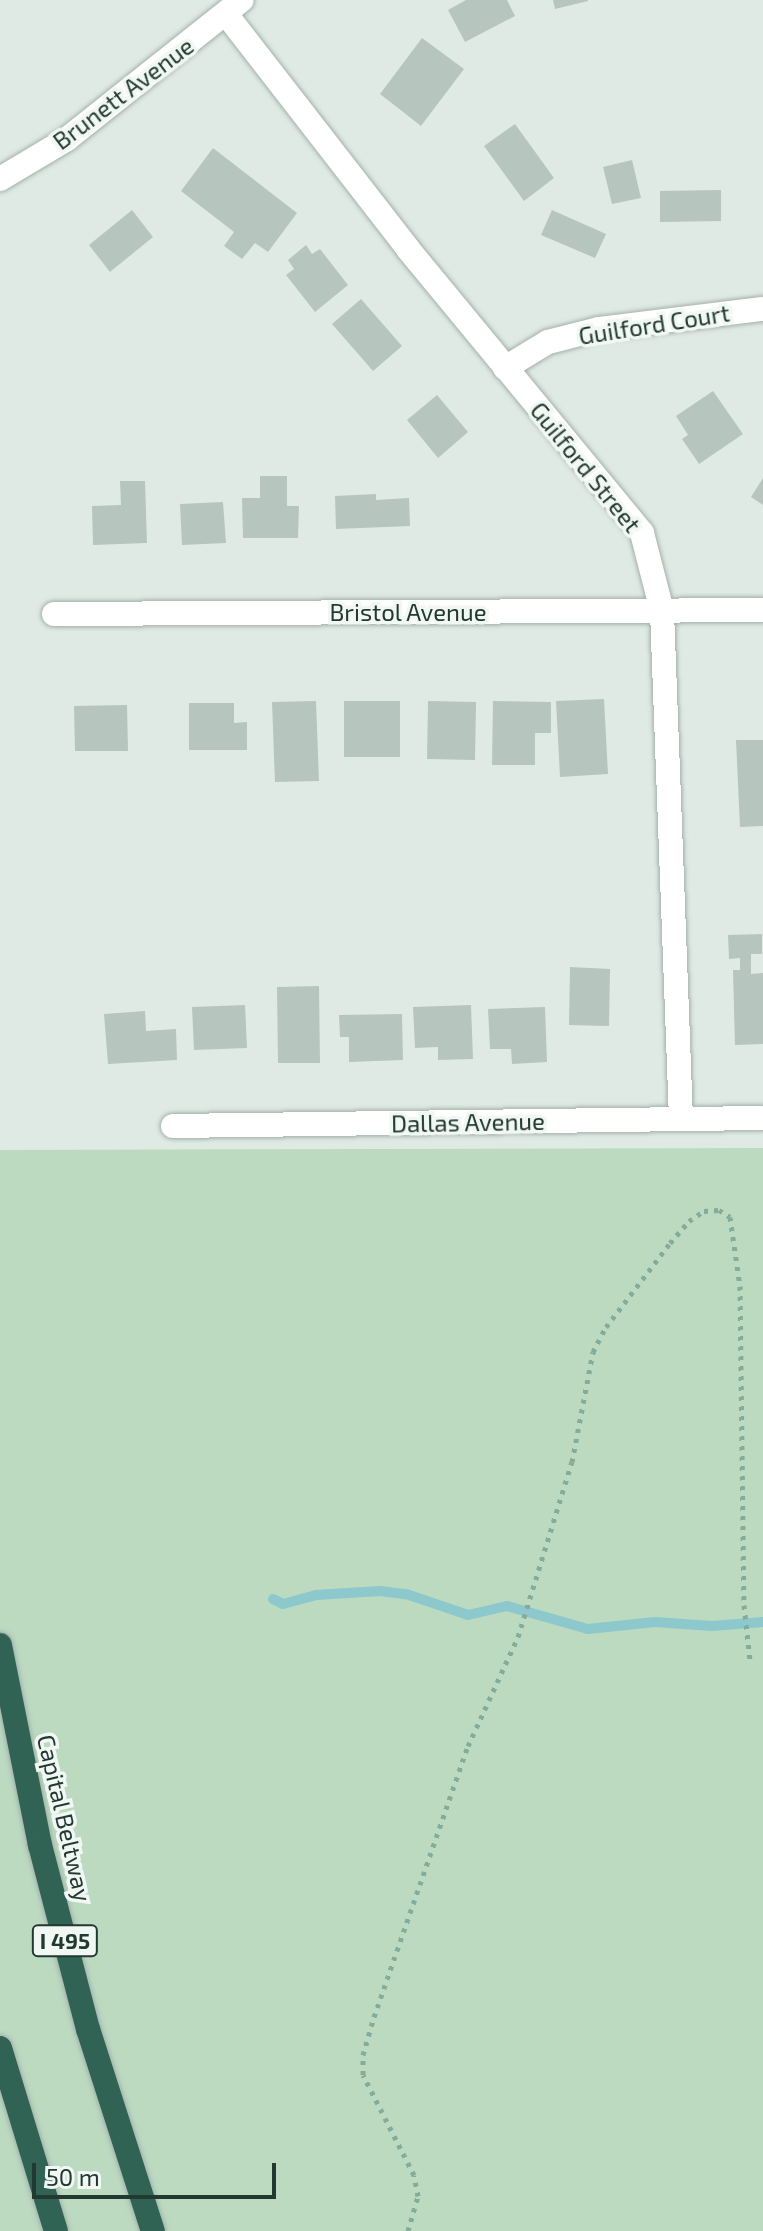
<!DOCTYPE html>
<style>
body{margin:0}
#map{position:relative;width:763px;height:2231px;overflow:hidden;background:#e0eae5;font-family:"Exo 2",sans-serif}
div>[style]{position:absolute}
.green>*{inset:0;background:#bbdac0}
.stream>*{height:10px;margin:-5px;padding:0 5px;transform-origin:5px;border-radius:5px;background:#8cc8cc}
.building>*{inset:0;background:#b6c5be}
.path>*{height:5px;margin-top:-2.5px;transform-origin:0;background:repeating-linear-gradient(90deg,#83ac9b 0 4px,transparent 0 10px)}
.roads{filter:drop-shadow(0 0 2px #a3b1ab) drop-shadow(0 0 2px #a3b1ab)}
.minor>*{height:24px;margin:-12px;padding:0 12px;transform-origin:12px;border-radius:12px;background:#fff}
.tertiary>*{height:24px;margin:-12px;padding:0 12px;transform-origin:12px;border-radius:12px;background:#fff}
.motorway>*{height:24px;margin:-12px;padding:0 12px;transform-origin:12px;border-radius:12px;background:#306354}
span{translate:-50% -50%;white-space:nowrap;text-align:center;line-height:1.15;-webkit-text-stroke:7px #f1f7f3;paint-order:stroke}
.shield-label span{padding:2px 6px;background:#f1f7f3;border:2px solid;border-radius:6px;-webkit-text-stroke-width:0}
.shield-label{font-size:22px;color:#223931;font-weight:700}
.street-label{font-size:24px;color:#223931}
.scale{position:absolute;left:32px;top:2163px;width:244px;height:36px;box-sizing:border-box;border:4px solid #223931;border-top:0;padding-left:10px;font-size:24px;line-height:28px;white-space:nowrap;color:#223931;-webkit-text-stroke:6px #f1f7f3;paint-order:stroke}
</style>
<div id="map">
<div class="green">
<i style="clip-path:polygon(763px 1148px,763px 2231px,0 2231px,0 1150px)"></i>
</div>
<div class="stream">
<i style="left:273px;top:1599px;width:11px;rotate:27deg"></i>
<i style="left:283px;top:1604px;width:34px;rotate:-15deg"></i>
<i style="left:316px;top:1595px;width:64px;rotate:-3.6deg"></i>
<i style="left:380px;top:1591px;width:26px;rotate:7deg"></i>
<i style="left:406px;top:1594px;width:65px;rotate:18.7deg"></i>
<i style="left:468px;top:1615px;width:40px;rotate:-13deg"></i>
<i style="left:507px;top:1606px;width:84px;rotate:15.9deg"></i>
<i style="left:588px;top:1629px;width:67px;rotate:-6deg"></i>
<i style="left:655px;top:1622px;width:57px;rotate:4deg"></i>
<i style="left:712px;top:1626px;width:51px;rotate:-4.5deg"></i>
</div>
<div class="building">
<i style="clip-path:polygon(466px 0,507px 0,515px 16px,465px 42px,448px 10px)"></i>
<i style="clip-path:polygon(553px 0,588px 0,588px 1px,555px 9px)"></i>
<i style="clip-path:polygon(422px 38px,464px 69px,421px 126px,380px 94px)"></i>
<i style="clip-path:polygon(515px 124px,554px 178px,524px 201px,484px 146px)"></i>
<i style="clip-path:polygon(213px 148px,297px 213px,268px 252px,255px 243px,242px 259px,224px 246px,234px 232px,181px 191px)"></i>
<i style="clip-path:polygon(632px 160px,641px 198px,612px 204px,603px 167px)"></i>
<i style="clip-path:polygon(721px 190px,721px 221px,660px 222px,660px 191px)"></i>
<i style="clip-path:polygon(132px 210px,153px 237px,110px 272px,89px 245px)"></i>
<i style="clip-path:polygon(552px 210px,606px 234px,595px 258px,541px 235px)"></i>
<i style="clip-path:polygon(306px 245px,312px 254px,320px 249px,348px 285px,315px 312px,286px 275px,294px 269px,288px 260px)"></i>
<i style="clip-path:polygon(361px 299px,402px 346px,373px 371px,332px 324px)"></i>
<i style="clip-path:polygon(713px 391px,743px 434px,699px 464px,682px 439px,688px 435px,676px 416px)"></i>
<i style="clip-path:polygon(437px 395px,468px 432px,438px 458px,407px 420px)"></i>
<i style="clip-path:polygon(260px 476px,287px 476px,287px 506px,299px 506px,298px 538px,243px 538px,242px 498px,260px 498px)"></i>
<i style="clip-path:polygon(763px 478px,763px 505px,751px 497px)"></i>
<i style="clip-path:polygon(120px 481px,145px 481px,147px 543px,93px 545px,92px 506px,121px 505px)"></i>
<i style="clip-path:polygon(376px 494px,376px 500px,409px 498px,410px 526px,336px 529px,335px 496px)"></i>
<i style="clip-path:polygon(223px 502px,226px 543px,182px 545px,180px 504px)"></i>
<i style="clip-path:polygon(604px 699px,608px 774px,560px 777px,556px 701px)"></i>
<i style="clip-path:polygon(316px 701px,319px 781px,275px 782px,272px 702px)"></i>
<i style="clip-path:polygon(344px 701px,400px 701px,400px 757px,344px 757px)"></i>
<i style="clip-path:polygon(428px 701px,476px 702px,475px 760px,427px 759px)"></i>
<i style="clip-path:polygon(493px 701px,551px 702px,551px 733px,535px 733px,535px 765px,492px 765px)"></i>
<i style="clip-path:polygon(189px 703px,234px 703px,234px 723px,247px 722px,247px 750px,189px 750px)"></i>
<i style="clip-path:polygon(127px 705px,128px 751px,75px 751px,74px 706px)"></i>
<i style="clip-path:polygon(736px 740px,763px 740px,763px 826px,740px 827px)"></i>
<i style="clip-path:polygon(762px 934px,762px 954px,751px 954px,751px 974px,763px 973px,763px 1044px,735px 1045px,733px 970px,740px 970px,740px 958px,729px 959px,728px 935px)"></i>
<i style="clip-path:polygon(570px 967px,610px 969px,609px 1026px,569px 1025px)"></i>
<i style="clip-path:polygon(319px 986px,320px 1063px,278px 1063px,277px 987px)"></i>
<i style="clip-path:polygon(245px 1005px,247px 1048px,194px 1050px,192px 1007px)"></i>
<i style="clip-path:polygon(471px 1005px,473px 1059px,438px 1060px,438px 1047px,415px 1048px,413px 1007px)"></i>
<i style="clip-path:polygon(545px 1007px,547px 1062px,512px 1064px,511px 1049px,490px 1049px,488px 1009px)"></i>
<i style="clip-path:polygon(145px 1011px,146px 1031px,176px 1029px,177px 1060px,108px 1064px,104px 1014px)"></i>
<i style="clip-path:polygon(402px 1014px,403px 1060px,349px 1062px,349px 1037px,340px 1037px,339px 1015px)"></i>
</div>
<div class="path">
<i style="left:408px;top:2231px;width:36px;rotate:-74deg"></i>
<i style="left:418px;top:2196px;width:21px;rotate:-101deg"></i>
<i style="left:414px;top:2175px;width:112px;rotate:-117deg"></i>
<i style="left:363px;top:2075px;width:20px;rotate:-90deg"></i>
<i style="left:363px;top:2055px;width:40px;rotate:-74deg"></i>
<i style="left:374px;top:2017px;width:287px;rotate:-70.9deg"></i>
<i style="left:468px;top:1746px;width:120px;rotate:-65.4deg"></i>
<i style="left:518px;top:1637px;width:183px;rotate:-72.9deg"></i>
<i style="left:572px;top:1462px;width:112px;rotate:-79.2deg"></i>
<i style="left:593px;top:1352px;width:28px;rotate:-63deg"></i>
<i style="left:606px;top:1327px;width:106px;rotate:-52.7deg"></i>
<i style="left:670px;top:1243px;width:29px;rotate:-49deg"></i>
<i style="left:689px;top:1221px;width:18px;rotate:-34deg"></i>
<i style="left:704px;top:1211px;width:15px;rotate:-4deg"></i>
<i style="left:719px;top:1210px;width:13px;rotate:32deg"></i>
<i style="left:730px;top:1217px;width:70px;rotate:81.8deg"></i>
<i style="left:740px;top:1286px;width:319px;rotate:89.3deg"></i>
<i style="left:744px;top:1605px;width:55px;rotate:83.8deg"></i>
</div>
<div class="roads">
<div class="minor">
<i style="left:226px;top:14px;width:297px;rotate:52.2deg"></i>
<i style="left:408px;top:249px;width:368px;rotate:50.5deg"></i>
<i style="left:642px;top:533px;width:81px;rotate:75.6deg"></i>
<i style="left:662px;top:611px;width:508px;rotate:87.86deg"></i>
<i style="left:505px;top:368px;width:50px;rotate:-31.2deg"></i>
<i style="left:548px;top:342px;width:53px;rotate:-14.3deg"></i>
<i style="left:599px;top:329px;width:165px;rotate:-7deg"></i>
<i style="left:54px;top:614px;width:709px;rotate:-0.32deg"></i>
<i style="left:173px;top:1126px;width:590px;rotate:-0.78deg"></i>
</div>
<div class="tertiary">
<i style="left:0;top:179px;width:78px;rotate:-30.8deg"></i>
<i style="left:67px;top:139px;width:223px;rotate:-38.5deg"></i>
</div>
<div class="motorway">
<i style="left:0;top:1645px;width:204px;rotate:78.7deg"></i>
<i style="left:40px;top:1845px;width:190px;rotate:75.4deg"></i>
<i style="left:88px;top:2029px;width:212px;rotate:72.2deg"></i>
<i style="left:0;top:2048px;width:191px;rotate:73deg"></i>
</div>
</div>
<div class="shield-label">
<span style="left:65px;top:1941px">I 495</span>
</div>
<div class="street-label">
<span style="left:123px;top:93px;rotate:-37deg">Brunett Avenue</span>
<span style="left:654px;top:324px;rotate:-9deg">Guilford Court</span>
<span style="left:586px;top:467px;rotate:51deg">Guilford Street</span>
<span style="left:408px;top:612px">Bristol Avenue</span>
<span style="left:468px;top:1122px;rotate:-1deg">Dallas Avenue</span>
<span style="left:65px;top:1818px;rotate:77deg">Capital Beltway</span>
</div>
<div class="scale">50 m</div>
</div>
